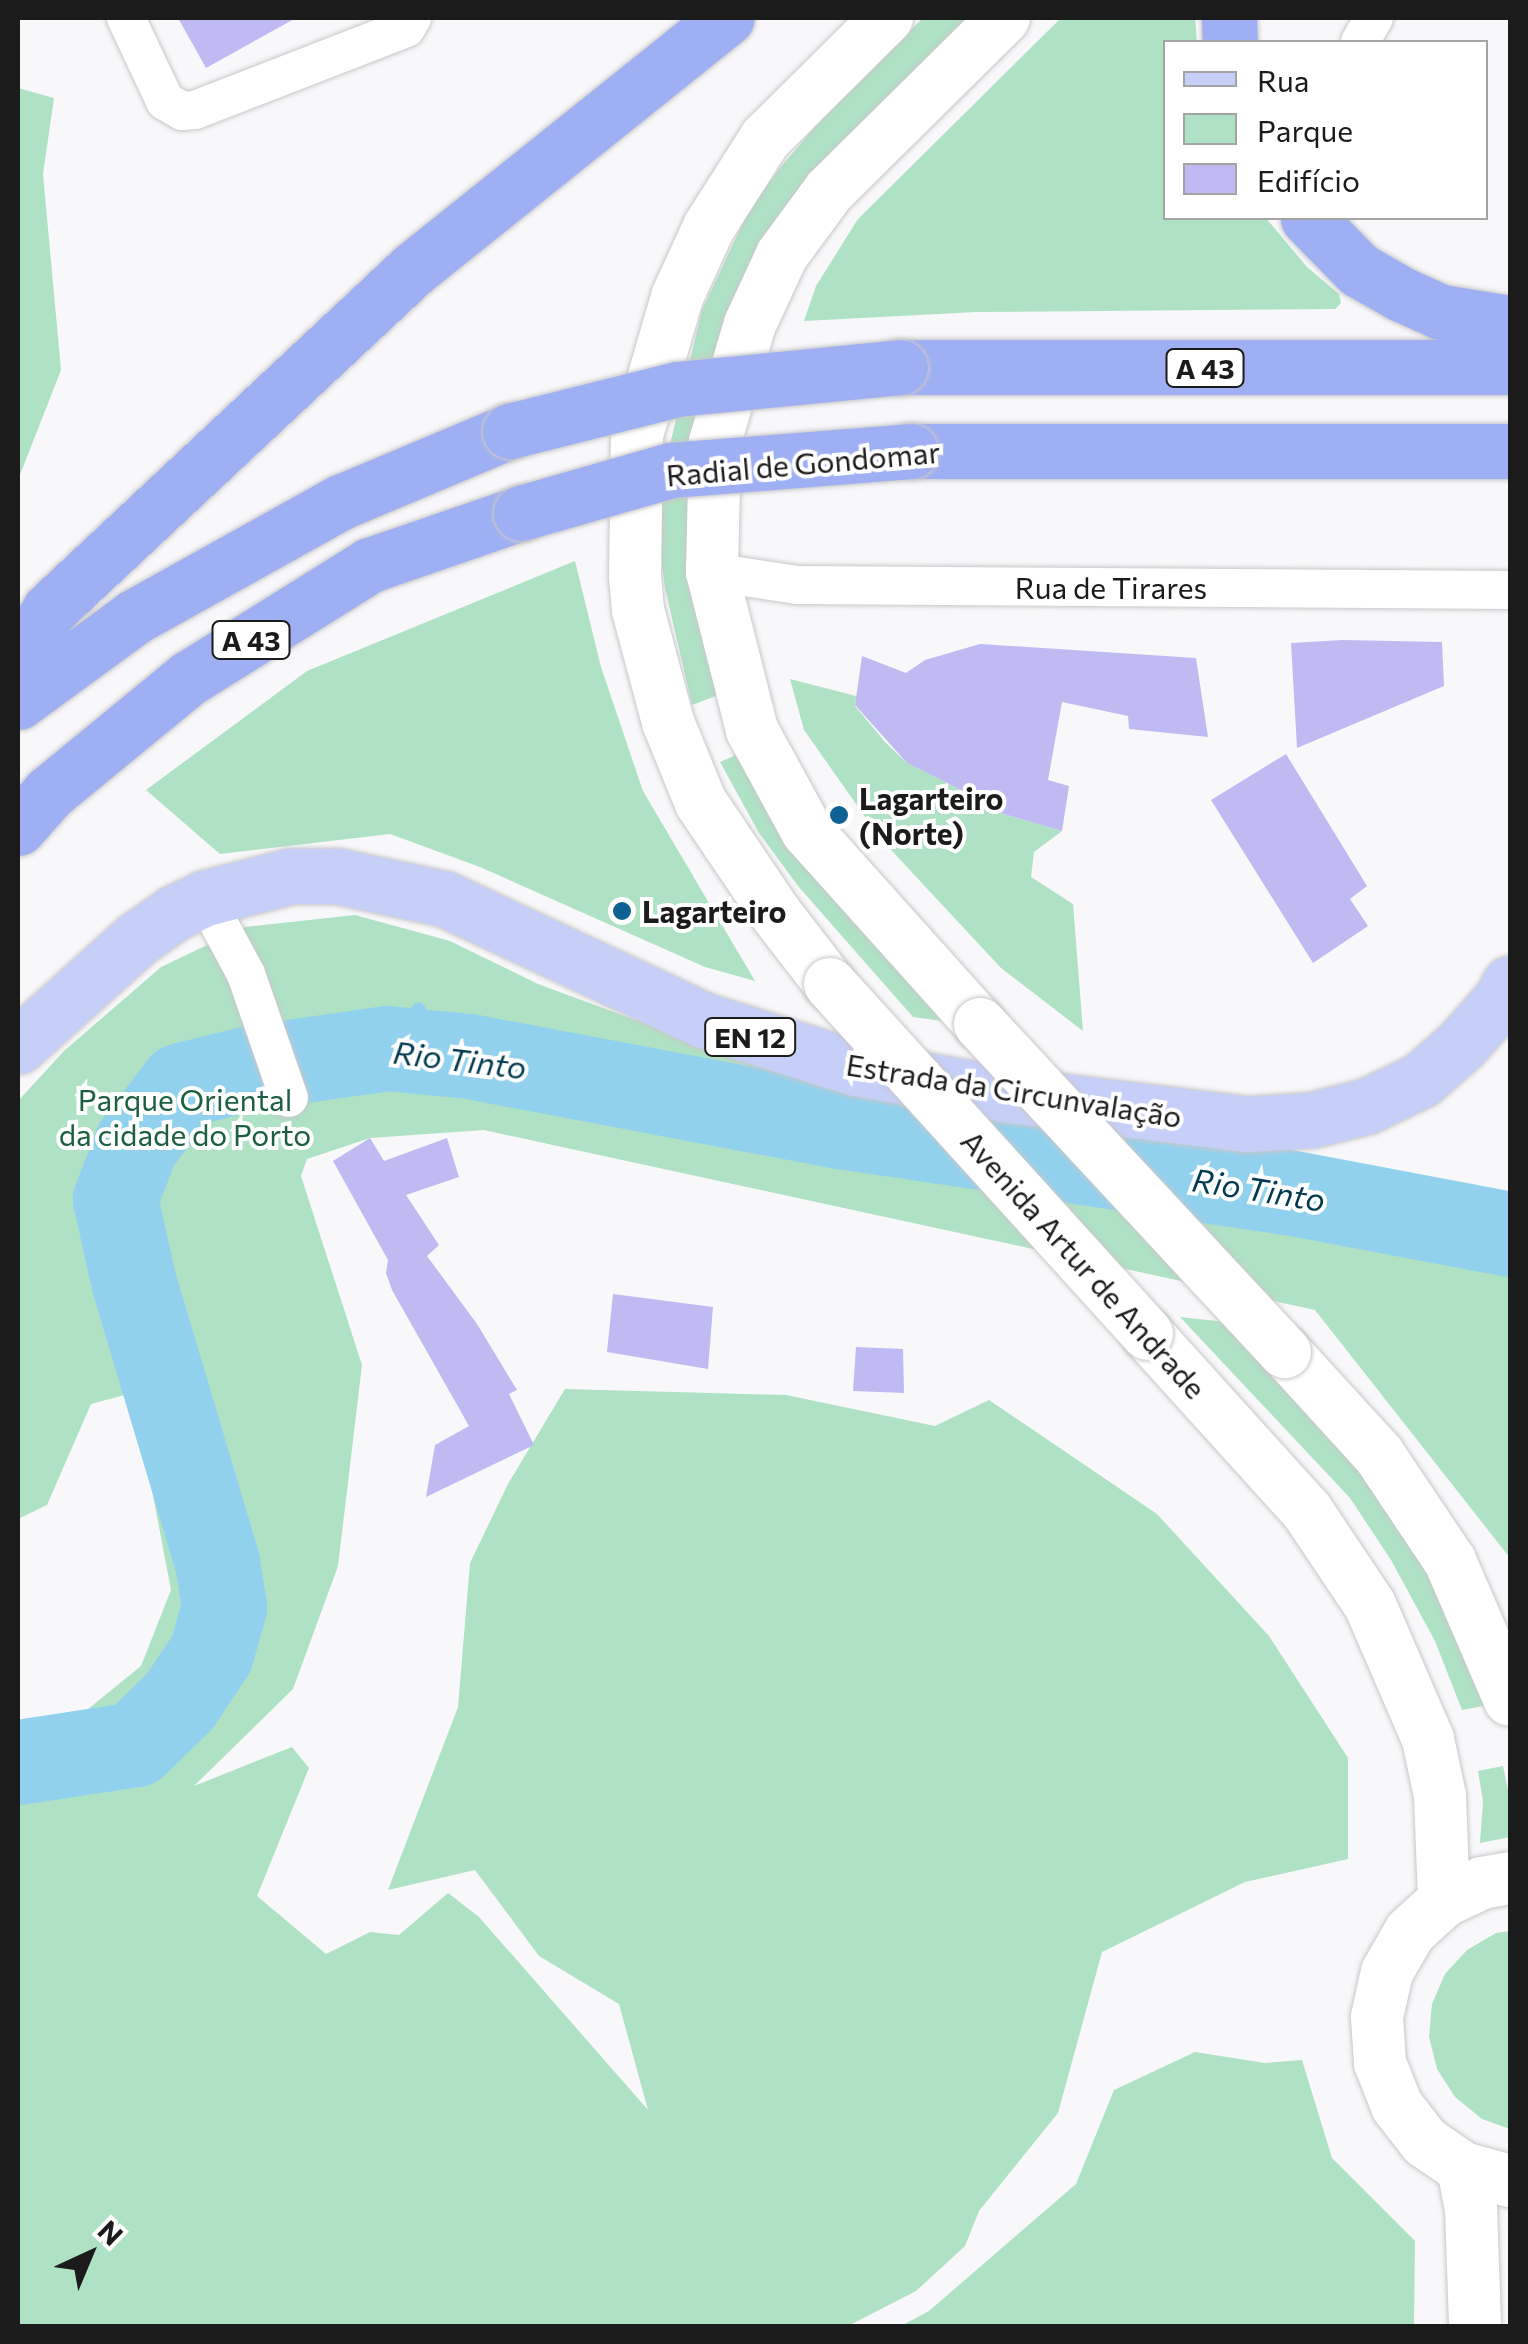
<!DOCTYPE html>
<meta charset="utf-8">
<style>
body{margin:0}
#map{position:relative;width:1528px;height:2344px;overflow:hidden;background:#f8f8fa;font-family:Commissioner,sans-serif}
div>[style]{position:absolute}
.green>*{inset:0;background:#afe1c4}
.stream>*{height:14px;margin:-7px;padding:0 7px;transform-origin:7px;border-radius:7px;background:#92d1ee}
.river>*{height:85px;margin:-42.5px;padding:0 42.5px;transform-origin:42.5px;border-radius:42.5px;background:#92d1ee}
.building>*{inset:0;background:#bfbaf1}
.roads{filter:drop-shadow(0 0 2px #c8c8ca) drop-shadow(0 0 2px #c8c8ca)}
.street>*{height:38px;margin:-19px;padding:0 19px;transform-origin:19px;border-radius:19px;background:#fff}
.secondary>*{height:52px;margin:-26px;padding:0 26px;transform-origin:26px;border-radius:26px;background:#fff}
.primary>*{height:55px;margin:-27.5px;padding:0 27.5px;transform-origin:27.5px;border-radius:27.5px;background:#c5cff8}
.highway>*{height:55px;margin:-27.5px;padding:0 27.5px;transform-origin:27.5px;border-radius:27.5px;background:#9eaff3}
.bridges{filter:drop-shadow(0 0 2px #c8c8ca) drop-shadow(0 0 2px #c8c8ca)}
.secondary-bridge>*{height:52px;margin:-26px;padding:0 26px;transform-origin:26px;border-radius:26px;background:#fff}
.highway-bridge>*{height:55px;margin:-27.5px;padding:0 27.5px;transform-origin:27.5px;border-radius:27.5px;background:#9eaff3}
.dots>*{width:28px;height:28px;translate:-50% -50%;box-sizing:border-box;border:5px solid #fff;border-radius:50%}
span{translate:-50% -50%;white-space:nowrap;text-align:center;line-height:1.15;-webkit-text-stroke:8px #fff;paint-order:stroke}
.shield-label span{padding:2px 8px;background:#fff;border:2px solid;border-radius:8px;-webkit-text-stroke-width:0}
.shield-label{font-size:28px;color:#1b1b1c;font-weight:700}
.street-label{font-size:30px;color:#1b1b1c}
.poi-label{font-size:30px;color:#1b1b1c;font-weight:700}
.left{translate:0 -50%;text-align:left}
.park-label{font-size:30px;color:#1d6041}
.water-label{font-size:32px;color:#023b4f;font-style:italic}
.frame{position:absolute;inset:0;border:20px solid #1b1b1c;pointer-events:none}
.legend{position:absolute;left:1163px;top:40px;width:325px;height:180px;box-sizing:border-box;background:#fff;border:2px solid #a4a4a4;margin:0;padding:12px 18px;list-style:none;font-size:30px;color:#1b1b1c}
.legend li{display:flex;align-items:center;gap:20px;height:50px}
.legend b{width:50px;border:2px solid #a4a4a4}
.north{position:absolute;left:40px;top:2204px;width:100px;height:100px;-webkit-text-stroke:8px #fff;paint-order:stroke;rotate:44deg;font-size:28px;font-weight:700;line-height:40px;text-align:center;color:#1b1b1c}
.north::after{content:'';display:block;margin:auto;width:35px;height:45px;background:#1b1b1c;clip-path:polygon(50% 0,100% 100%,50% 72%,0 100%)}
</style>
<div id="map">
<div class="green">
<i style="clip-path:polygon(923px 18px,969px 18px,749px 273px,724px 693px,692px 705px,665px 588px,658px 534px,667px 457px,702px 310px,749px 210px,779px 169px,826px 114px)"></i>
<i style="clip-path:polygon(1061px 18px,1195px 18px,1197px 42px,1166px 42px,1166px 218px,1266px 218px,1307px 267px,1339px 294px,1341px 303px,1335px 309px,976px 312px,804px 321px,816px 286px,858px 219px)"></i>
<i style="clip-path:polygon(18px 88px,54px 98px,43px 174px,61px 370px,18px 480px)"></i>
<i style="clip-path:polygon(575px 561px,601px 667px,643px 791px,755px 981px,705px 967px,480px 867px,390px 834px,220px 854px,146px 790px,307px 671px)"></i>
<i style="clip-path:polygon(790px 679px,856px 696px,855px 706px,886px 743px,907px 763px,961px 790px,959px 801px,1062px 831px,1034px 852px,1031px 877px,1073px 904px,1083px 1031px,1001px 968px,880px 838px,804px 730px)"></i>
<i style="clip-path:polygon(745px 751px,964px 1024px,913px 1017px,798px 886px,759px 833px,720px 762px)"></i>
<i style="clip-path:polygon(355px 915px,450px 941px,538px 984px,679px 1036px,1243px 1173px,1510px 1220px,1510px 1558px,1315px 1310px,484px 1130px,370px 1138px,307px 1159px,301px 1176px,362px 1365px,338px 1566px,293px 1689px,194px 1786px,292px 1747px,309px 1768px,257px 1896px,326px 1954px,370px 1932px,399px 1935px,448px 1893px,479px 1917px,648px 2110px,619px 2004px,539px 1956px,475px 1870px,388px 1890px,458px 1707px,470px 1563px,508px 1484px,565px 1389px,786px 1395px,935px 1426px,989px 1400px,1157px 1514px,1269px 1636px,1348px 1758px,1348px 1859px,1245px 1882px,1102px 1952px,1058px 2113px,979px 2211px,965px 2246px,916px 2291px,848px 2326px,18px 2326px,18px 1726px,82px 1714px,141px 1666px,171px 1590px,139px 1422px,128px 1394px,91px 1404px,47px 1505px,18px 1519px,18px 1101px,64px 1051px,161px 967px,245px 927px)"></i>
<i style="clip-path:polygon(1180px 1317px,1226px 1322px,1352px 1455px,1414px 1539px,1489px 1705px,1462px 1710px,1435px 1641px,1391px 1560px,1350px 1498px)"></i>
<i style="clip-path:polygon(1503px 1766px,1510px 1799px,1510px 1837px,1480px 1843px,1483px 1802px,1478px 1771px)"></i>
<i style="clip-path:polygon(1510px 1931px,1510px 2129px,1482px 2119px,1455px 2097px,1437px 2069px,1429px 2037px,1432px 2004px,1445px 1974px,1467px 1950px,1496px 1933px)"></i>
<i style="clip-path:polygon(1195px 2052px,1265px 2063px,1302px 2060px,1332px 2158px,1415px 2241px,1414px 2326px,901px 2326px,929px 2311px,1076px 2184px,1114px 2090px)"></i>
</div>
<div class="stream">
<i style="left:387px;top:1048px;width:50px;rotate:-50.6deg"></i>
</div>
<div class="river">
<i style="left:18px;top:1762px;width:118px;rotate:-8.7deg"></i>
<i style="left:135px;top:1744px;width:62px;rotate:-44.3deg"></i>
<i style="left:179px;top:1701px;width:58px;rotate:-56.3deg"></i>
<i style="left:211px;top:1653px;width:48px;rotate:-74.2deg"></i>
<i style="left:224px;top:1607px;width:46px;rotate:-98.8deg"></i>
<i style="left:217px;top:1562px;width:290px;rotate:-106.6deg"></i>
<i style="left:134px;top:1284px;width:87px;rotate:-102.6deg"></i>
<i style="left:115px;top:1199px;width:59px;rotate:-69.1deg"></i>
<i style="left:136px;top:1144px;width:74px;rotate:-52.7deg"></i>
<i style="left:181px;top:1085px;width:75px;rotate:-13.9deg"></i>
<i style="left:254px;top:1067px;width:134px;rotate:-8.1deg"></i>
<i style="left:387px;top:1048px;width:82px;rotate:5.6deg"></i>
<i style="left:469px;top:1056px;width:377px;rotate:10.7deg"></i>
<i style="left:839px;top:1126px;width:454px;rotate:8.4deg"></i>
<i style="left:1288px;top:1192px;width:226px;rotate:10.7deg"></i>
</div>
<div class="building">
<i style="clip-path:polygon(178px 18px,296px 18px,206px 68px)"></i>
<i style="clip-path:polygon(1343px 640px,1442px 642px,1444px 686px,1297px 748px,1291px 643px)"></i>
<i style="clip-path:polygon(980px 644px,1196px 658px,1208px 737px,1129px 729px,1128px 716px,1062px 702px,1048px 780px,1069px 786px,1062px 831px,959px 801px,961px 790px,907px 763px,855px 705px,862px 656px,906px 673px,925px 660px)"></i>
<i style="clip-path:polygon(1286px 754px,1367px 886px,1350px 899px,1368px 926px,1313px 963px,1211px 800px)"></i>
<i style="clip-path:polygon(370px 1138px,384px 1161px,447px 1138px,459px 1177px,406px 1195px,439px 1245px,427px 1256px,477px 1324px,517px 1390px,509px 1394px,534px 1445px,426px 1497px,435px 1445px,469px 1426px,392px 1290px,386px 1273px,388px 1260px,333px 1161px)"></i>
<i style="clip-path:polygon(613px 1294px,713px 1307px,708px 1369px,607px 1352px)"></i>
<i style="clip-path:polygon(856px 1347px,903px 1349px,904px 1393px,853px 1391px)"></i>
</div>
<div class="roads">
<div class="street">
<i style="left:126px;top:18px;width:92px;rotate:64.8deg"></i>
<i style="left:165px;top:101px;width:20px;rotate:30deg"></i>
<i style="left:182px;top:111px;width:13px;rotate:-4deg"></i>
<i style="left:195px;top:110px;width:226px;rotate:-21.2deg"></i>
<i style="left:406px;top:28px;width:12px;rotate:-59deg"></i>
<i style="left:1360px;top:42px;width:28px;rotate:-60deg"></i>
<i style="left:712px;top:572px;width:86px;rotate:8.7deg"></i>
<i style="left:797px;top:585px;width:713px;rotate:0.4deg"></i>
<i style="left:205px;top:898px;width:86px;rotate:61.7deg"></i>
<i style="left:246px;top:974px;width:131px;rotate:70.9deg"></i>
</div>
<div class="secondary">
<i style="left:830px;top:984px;width:88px;rotate:-127.6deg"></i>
<i style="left:776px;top:914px;width:134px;rotate:-124deg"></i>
<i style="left:701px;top:803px;width:87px;rotate:-112.2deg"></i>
<i style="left:668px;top:722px;width:116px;rotate:-105deg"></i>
<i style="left:638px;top:610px;width:33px;rotate:-95deg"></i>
<i style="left:635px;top:577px;width:142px;rotate:-89.2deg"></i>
<i style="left:637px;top:435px;width:144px;rotate:-73.8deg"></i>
<i style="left:677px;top:297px;width:77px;rotate:-65.4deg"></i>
<i style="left:709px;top:227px;width:104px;rotate:-57.5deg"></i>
<i style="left:765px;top:139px;width:172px;rotate:-44.8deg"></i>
<i style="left:980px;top:1024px;width:259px;rotate:-131.9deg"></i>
<i style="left:807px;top:831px;width:115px;rotate:-118.6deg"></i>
<i style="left:752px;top:730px;width:163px;rotate:-104.2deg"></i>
<i style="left:712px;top:572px;width:130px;rotate:-88.7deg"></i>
<i style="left:715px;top:442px;width:123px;rotate:-73.5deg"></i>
<i style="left:750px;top:324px;width:76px;rotate:-65.1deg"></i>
<i style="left:782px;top:255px;width:79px;rotate:-53.7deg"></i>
<i style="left:829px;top:191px;width:246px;rotate:-44.7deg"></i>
<i style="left:1147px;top:1334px;width:239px;rotate:47.9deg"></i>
<i style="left:1307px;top:1511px;width:113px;rotate:56.2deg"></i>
<i style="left:1370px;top:1605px;width:146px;rotate:66.6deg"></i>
<i style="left:1428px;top:1739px;width:58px;rotate:78.1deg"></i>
<i style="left:1440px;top:1796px;width:105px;rotate:87.8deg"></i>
<i style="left:1285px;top:1352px;width:139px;rotate:47.6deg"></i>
<i style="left:1379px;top:1455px;width:128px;rotate:56.2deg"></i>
<i style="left:1450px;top:1561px;width:151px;rotate:66.7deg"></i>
<i style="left:1510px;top:1878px;width:28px;rotate:170deg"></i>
<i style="left:1482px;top:1883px;width:42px;rotate:154.7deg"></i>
<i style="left:1444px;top:1901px;width:46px;rotate:137.6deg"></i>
<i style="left:1410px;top:1932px;width:46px;rotate:119.9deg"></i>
<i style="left:1387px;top:1972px;width:46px;rotate:102.5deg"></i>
<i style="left:1377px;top:2017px;width:46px;rotate:86.3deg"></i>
<i style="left:1380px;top:2063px;width:46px;rotate:68.4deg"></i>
<i style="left:1397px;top:2106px;width:46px;rotate:52.1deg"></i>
<i style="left:1425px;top:2142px;width:46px;rotate:34.4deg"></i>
<i style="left:1463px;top:2168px;width:49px;rotate:15.5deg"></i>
<i style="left:1463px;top:2168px;width:42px;rotate:79deg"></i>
<i style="left:1471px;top:2209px;width:117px;rotate:88deg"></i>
</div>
<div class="primary">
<i style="left:18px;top:1046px;width:160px;rotate:-42deg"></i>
<i style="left:137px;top:939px;width:45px;rotate:-35.1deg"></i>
<i style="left:174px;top:913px;width:34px;rotate:-26deg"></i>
<i style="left:205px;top:898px;width:89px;rotate:-14.3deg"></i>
<i style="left:291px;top:876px;width:46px"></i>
<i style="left:337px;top:876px;width:110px;rotate:12deg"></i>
<i style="left:445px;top:899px;width:288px;rotate:25.1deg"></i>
<i style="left:706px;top:1021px;width:157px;rotate:17.4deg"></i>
<i style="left:856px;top:1068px;width:149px;rotate:10deg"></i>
<i style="left:1003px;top:1094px;width:247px;rotate:7deg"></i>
<i style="left:1248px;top:1124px;width:63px;rotate:-3.6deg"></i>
<i style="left:1311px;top:1120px;width:58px;rotate:-14deg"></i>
<i style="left:1367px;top:1106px;width:60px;rotate:-25.7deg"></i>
<i style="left:1421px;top:1080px;width:53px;rotate:-41.2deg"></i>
<i style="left:1461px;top:1045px;width:60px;rotate:-48.4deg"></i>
<i style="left:1501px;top:1000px;width:19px;rotate:-62deg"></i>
</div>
<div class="highway">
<i style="left:1229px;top:18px;width:24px;rotate:88deg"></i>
<i style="left:1308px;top:218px;width:73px;rotate:45.6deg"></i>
<i style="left:1359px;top:270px;width:48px;rotate:29.7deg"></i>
<i style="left:1401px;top:294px;width:44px;rotate:24.2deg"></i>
<i style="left:1441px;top:312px;width:70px;rotate:9.1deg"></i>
<i style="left:900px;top:367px;width:610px"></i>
<i style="left:910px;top:451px;width:600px"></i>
<i style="left:18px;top:661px;width:61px;rotate:-58.4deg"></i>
<i style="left:50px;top:609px;width:496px;rotate:-43.1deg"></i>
<i style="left:412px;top:270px;width:403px;rotate:-38.7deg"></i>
<i style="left:18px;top:702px;width:144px;rotate:-36.2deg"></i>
<i style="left:134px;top:617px;width:237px;rotate:-29.1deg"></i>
<i style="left:341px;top:502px;width:183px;rotate:-22.8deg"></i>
<i style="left:18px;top:828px;width:48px;rotate:-48.4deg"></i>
<i style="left:50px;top:792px;width:180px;rotate:-39.4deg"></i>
<i style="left:189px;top:678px;width:213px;rotate:-32deg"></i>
<i style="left:370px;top:565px;width:160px;rotate:-19deg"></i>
</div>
</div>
<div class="bridges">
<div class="secondary-bridge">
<i style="left:830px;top:984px;width:472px;rotate:47.8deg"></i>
<i style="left:980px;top:1024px;width:448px;rotate:47.1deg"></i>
</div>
<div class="highway-bridge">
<i style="left:510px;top:431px;width:172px;rotate:-14.1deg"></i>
<i style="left:677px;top:389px;width:224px;rotate:-5.6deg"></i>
<i style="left:521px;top:513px;width:156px;rotate:-16deg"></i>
<i style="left:671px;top:470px;width:240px;rotate:-4.5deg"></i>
</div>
</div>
<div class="dots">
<i style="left:839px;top:815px;background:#0f6193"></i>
<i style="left:622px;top:911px;background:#0f6193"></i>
</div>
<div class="shield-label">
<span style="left:1205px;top:368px">A 43</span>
<span style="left:251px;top:640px">A 43</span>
<span style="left:750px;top:1037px">EN 12</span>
</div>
<div class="street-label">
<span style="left:803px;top:463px;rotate:-5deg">Radial de Gondomar</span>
<span style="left:1111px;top:587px">Rua de Tirares</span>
<span style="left:1014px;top:1090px;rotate:9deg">Estrada da Circunvalação</span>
<span style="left:1084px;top:1264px;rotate:48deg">Avenida Artur de Andrade</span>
</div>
<div class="poi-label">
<span class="left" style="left:859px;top:815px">Lagarteiro<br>(Norte)</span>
<span class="left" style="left:642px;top:911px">Lagarteiro</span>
</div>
<div class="park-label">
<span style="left:185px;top:1116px">Parque Oriental<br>da cidade do Porto</span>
</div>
<div class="water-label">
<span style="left:460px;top:1059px;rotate:7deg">Rio Tinto</span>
<span style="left:1259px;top:1189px;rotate:9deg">Rio Tinto</span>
</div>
<div class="frame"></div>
<ul class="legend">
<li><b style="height:12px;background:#c5cff8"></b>Rua</li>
<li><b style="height:28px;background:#afe1c4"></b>Parque</li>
<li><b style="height:28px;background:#bfbaf1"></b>Edifício</li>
</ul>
<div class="north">N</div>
</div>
